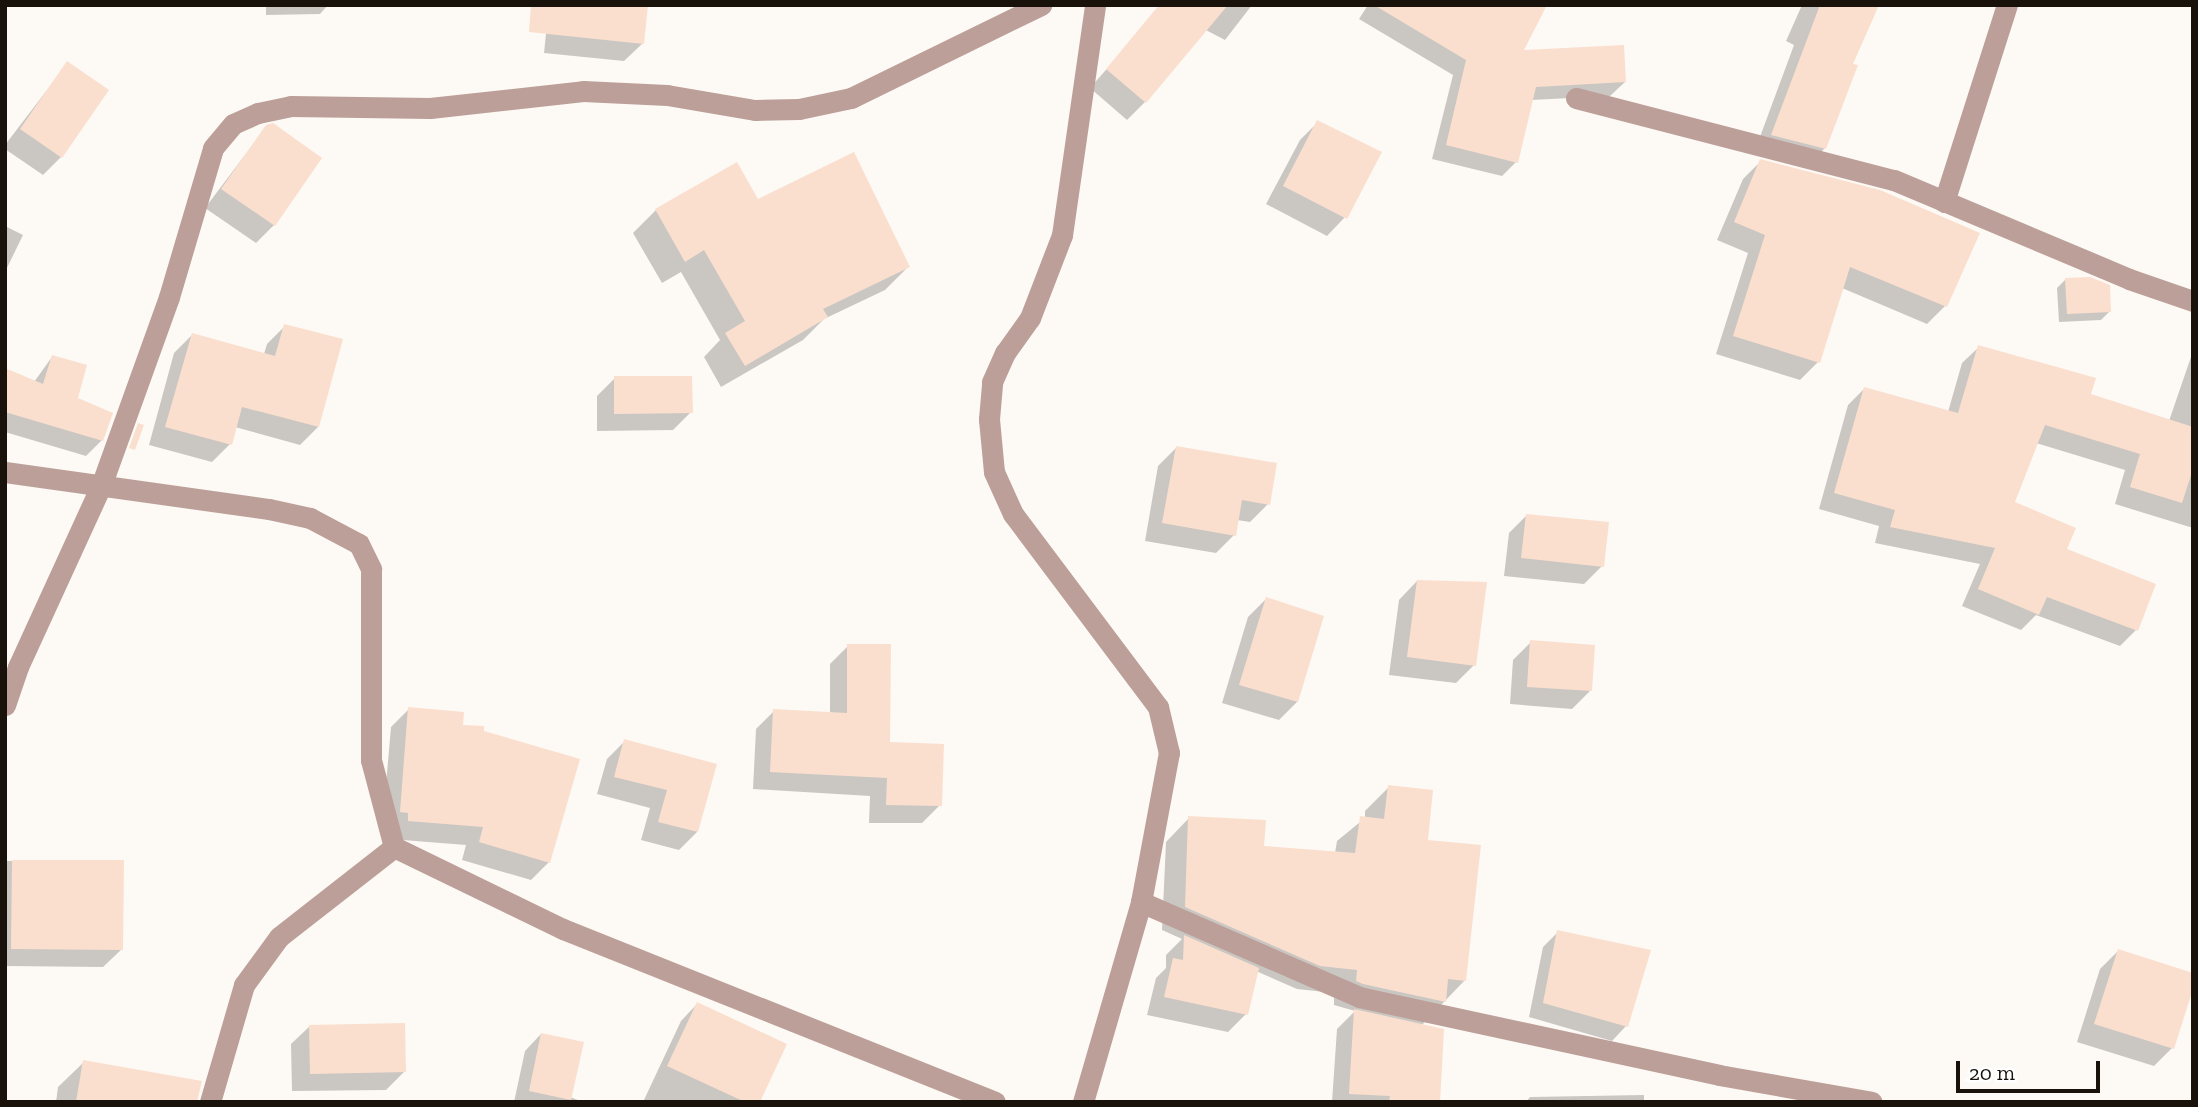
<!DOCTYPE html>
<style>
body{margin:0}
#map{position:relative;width:2198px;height:1107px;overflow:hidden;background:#fdf9f4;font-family:"Zilla Slab",serif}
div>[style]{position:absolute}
.shadow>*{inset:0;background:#0003}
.building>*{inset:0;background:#fbdfce}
.street>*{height:21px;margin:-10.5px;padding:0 10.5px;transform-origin:10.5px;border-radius:10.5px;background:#bc9f99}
span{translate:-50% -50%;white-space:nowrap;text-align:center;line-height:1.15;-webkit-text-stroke:6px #fff;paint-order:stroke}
.frame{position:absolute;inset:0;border:7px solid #19120a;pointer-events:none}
.scale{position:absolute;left:1956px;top:1061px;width:144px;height:32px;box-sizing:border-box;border:4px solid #19120a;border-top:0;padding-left:9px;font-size:21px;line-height:24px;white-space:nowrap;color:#19120a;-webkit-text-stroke:5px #fff;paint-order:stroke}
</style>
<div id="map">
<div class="shadow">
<i style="clip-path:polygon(266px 5px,328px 5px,320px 14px,266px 15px)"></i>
<i style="clip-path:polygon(549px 5px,643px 43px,624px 61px,544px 53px)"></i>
<i style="clip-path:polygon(1182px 5px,1252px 5px,1225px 40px,1177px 15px)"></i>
<i style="clip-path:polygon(1368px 5px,1453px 5px,1521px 52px,1625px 82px,1610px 96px,1531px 100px,1516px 162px,1502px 176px,1432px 159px,1453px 75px,1359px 19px)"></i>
<i style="clip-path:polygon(1802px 5px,1877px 5px,1851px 65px,1825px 148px,1807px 166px,1754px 153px,1794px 45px,1786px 41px)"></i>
<i style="clip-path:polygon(1148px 22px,1145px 102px,1127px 120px,1090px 88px)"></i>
<i style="clip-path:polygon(67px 64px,61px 157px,43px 175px,5px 149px,5px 145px)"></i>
<i style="clip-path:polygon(1318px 122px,1345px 217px,1327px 236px,1266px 204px,1300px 140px)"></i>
<i style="clip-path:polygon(267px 126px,274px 225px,256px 243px,205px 208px)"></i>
<i style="clip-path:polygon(1761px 161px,1978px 234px,1945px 306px,1927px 324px,1842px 288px,1818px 362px,1800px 380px,1716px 354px,1748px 253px,1717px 240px,1743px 179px)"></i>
<i style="clip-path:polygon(758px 201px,908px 267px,885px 290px,824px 319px,803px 340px,721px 387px,704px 357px,720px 340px,681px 272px,662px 283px,633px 233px,656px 210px)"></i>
<i style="clip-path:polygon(5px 226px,23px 235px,5px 272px)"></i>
<i style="clip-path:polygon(2066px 279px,2110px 311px,2101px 320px,2059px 322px,2057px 288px)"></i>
<i style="clip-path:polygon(285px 326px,318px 427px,300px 445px,235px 427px,230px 444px,212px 462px,149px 445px,174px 353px,192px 335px,264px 354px,267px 344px)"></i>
<i style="clip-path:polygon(1979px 347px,2089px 395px,2169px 421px,2193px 351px,2193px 528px,2115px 504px,2125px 470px,2036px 443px,2013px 503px,2065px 550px,2136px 630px,2120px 646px,2036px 615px,2021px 630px,1962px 606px,1980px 564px,1875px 543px,1879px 526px,1819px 509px,1848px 405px,1864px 389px,1948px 412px,1962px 363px)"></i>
<i style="clip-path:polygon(52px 357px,102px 440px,86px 456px,5px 432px,5px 370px,34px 382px)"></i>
<i style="clip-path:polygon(615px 378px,691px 412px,673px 430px,597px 431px,597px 396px)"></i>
<i style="clip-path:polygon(1176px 448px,1268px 504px,1250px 522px,1237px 520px,1234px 535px,1216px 553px,1145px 541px,1158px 466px)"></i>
<i style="clip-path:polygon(1527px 515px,1602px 566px,1584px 584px,1504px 576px,1509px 533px)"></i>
<i style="clip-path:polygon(1417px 581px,1474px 665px,1456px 683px,1389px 675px,1399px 600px)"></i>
<i style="clip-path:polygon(1266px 599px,1297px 702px,1279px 720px,1222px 703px,1248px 617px)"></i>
<i style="clip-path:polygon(1531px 642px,1590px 691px,1572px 709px,1510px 704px,1513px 660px)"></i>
<i style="clip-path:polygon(848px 646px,888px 744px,940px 805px,922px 823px,869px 823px,870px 796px,753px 789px,756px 729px,774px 711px,830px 714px,830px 664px)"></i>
<i style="clip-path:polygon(409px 709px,461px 726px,549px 862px,531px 880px,462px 860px,466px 845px,390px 839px,382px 830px,391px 727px)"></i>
<i style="clip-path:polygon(625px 741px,715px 765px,697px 832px,679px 850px,641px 840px,650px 808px,597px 794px,607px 759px)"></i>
<i style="clip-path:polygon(1389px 787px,1426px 841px,1465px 980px,1421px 1026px,1438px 1102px,1332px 1102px,1337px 1029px,1355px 1011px,1334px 1005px,1334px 993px,1297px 989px,1256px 971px,1246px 1014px,1228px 1032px,1147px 1015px,1156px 978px,1166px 968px,1166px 955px,1182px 939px,1162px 930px,1166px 842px,1189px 818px,1262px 848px,1335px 853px,1337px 841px,1365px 818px,1365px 811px)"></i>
<i style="clip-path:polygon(5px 861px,122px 862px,122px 949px,103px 967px,5px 966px)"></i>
<i style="clip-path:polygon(1558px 932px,1626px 1026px,1612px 1041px,1529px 1017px,1543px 947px)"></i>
<i style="clip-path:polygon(2118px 951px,2172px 1048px,2154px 1066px,2077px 1042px,2100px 969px)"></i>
<i style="clip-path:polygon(697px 1004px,758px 1102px,643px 1102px,681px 1021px)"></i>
<i style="clip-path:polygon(310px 1026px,404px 1072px,386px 1090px,292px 1091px,291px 1044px)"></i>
<i style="clip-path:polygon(541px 1034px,570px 1097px,583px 1102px,514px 1102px,525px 1051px)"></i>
<i style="clip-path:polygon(84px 1062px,188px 1102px,56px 1102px,58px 1087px)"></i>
<i style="clip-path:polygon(1644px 1095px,1644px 1102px,1526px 1102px,1530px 1097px)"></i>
</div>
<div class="building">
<i style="clip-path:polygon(531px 5px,648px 5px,644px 44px,529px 32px)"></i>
<i style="clip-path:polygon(1159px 5px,1228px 5px,1146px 103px,1106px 69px)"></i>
<i style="clip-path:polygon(1374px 5px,1547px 5px,1524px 50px,1624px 45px,1626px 82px,1536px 87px,1518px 163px,1446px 145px,1466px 60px)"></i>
<i style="clip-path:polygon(1820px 5px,1879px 5px,1853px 64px,1858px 65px,1826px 149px,1771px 135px)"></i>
<i style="clip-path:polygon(67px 61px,109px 90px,62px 158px,20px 129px)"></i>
<i style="clip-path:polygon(1317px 120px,1382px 152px,1347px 219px,1283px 186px)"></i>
<i style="clip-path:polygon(273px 123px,322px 158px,275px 226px,221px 189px,266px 125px)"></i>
<i style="clip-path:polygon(854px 152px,910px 267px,823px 309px,828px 317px,745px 366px,725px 333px,745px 321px,704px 250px,685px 262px,655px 209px,737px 162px,758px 199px)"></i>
<i style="clip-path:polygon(1760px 159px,1880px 190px,1980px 233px,1947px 307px,1850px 267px,1820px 363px,1733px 336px,1765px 235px,1734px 222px)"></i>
<i style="clip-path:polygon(2090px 277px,2110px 285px,2111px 312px,2067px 314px,2065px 278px)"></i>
<i style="clip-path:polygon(284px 324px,343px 339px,319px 427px,242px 407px,232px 445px,165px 427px,192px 333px,275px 356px)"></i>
<i style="clip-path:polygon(1978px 345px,2096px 378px,2091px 394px,2193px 427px,2193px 469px,2182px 503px,2130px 487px,2140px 454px,2045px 425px,2015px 502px,2076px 528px,2067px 549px,2156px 584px,2138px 631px,2047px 597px,2039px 615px,1978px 589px,1995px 548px,1890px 527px,1895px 510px,1834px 493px,1864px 387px,1958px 413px)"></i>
<i style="clip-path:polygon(52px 355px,87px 365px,78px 398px,113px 413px,103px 441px,5px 412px,5px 368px,43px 384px)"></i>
<i style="clip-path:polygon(614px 376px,692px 376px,693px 413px,614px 414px)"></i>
<i style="clip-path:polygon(138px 423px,144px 425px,135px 450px,129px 448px)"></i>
<i style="clip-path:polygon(1176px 446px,1277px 463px,1270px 505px,1242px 500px,1236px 536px,1162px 523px)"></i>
<i style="clip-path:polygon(1526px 514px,1609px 522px,1604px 567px,1521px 558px)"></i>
<i style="clip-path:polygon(1417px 580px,1487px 582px,1476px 666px,1407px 657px)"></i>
<i style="clip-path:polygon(1266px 597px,1324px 616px,1298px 702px,1239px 685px)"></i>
<i style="clip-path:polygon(1530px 640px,1595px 645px,1592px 691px,1527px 687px)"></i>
<i style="clip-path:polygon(847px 644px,891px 644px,890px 742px,944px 744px,942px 806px,886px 805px,887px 778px,770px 772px,773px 709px,847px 713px)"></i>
<i style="clip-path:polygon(408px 707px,464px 712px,463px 725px,484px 726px,484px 731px,580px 759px,550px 863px,479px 842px,483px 827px,408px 821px,408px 813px,400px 812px)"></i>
<i style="clip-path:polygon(624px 739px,717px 764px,698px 832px,658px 822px,667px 790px,614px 777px)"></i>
<i style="clip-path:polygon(1388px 785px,1433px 790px,1428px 840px,1481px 845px,1466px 981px,1448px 979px,1446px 1002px,1363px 984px,1356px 981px,1357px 970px,1320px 966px,1185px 907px,1188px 816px,1266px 820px,1264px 846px,1355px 853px,1360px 816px,1384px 819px)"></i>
<i style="clip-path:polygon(12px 860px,124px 860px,123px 950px,11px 949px)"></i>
<i style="clip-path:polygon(1557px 930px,1651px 950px,1628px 1027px,1543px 1003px)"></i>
<i style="clip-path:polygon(1184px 935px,1259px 968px,1248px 1015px,1164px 997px,1173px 958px,1183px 960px)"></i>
<i style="clip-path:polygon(2118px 949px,2193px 973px,2193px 989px,2174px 1049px,2094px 1024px)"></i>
<i style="clip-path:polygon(697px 1002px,787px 1044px,760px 1102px,745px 1102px,667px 1066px)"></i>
<i style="clip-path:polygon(1354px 1009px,1444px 1029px,1440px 1102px,1389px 1102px,1390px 1096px,1349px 1094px)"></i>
<i style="clip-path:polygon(405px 1023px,406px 1072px,310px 1074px,309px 1025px)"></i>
<i style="clip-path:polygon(541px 1033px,584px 1042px,571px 1100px,529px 1091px)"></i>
<i style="clip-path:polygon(83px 1060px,202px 1081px,197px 1102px,76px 1102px)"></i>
</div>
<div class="street">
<i style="left:1576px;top:98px;width:328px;rotate:14.5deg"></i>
<i style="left:1894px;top:180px;width:255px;rotate:22.8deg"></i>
<i style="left:2129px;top:279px;width:68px;rotate:19deg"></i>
<i style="left:1944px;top:202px;width:207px;rotate:-72.3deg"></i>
<i style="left:5px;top:472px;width:267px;rotate:8deg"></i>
<i style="left:269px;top:509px;width:42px;rotate:12.4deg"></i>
<i style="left:310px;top:518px;width:55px;rotate:28deg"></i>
<i style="left:359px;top:544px;width:28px;rotate:64deg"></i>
<i style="left:371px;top:569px;width:191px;rotate:90deg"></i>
<i style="left:371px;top:760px;width:90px;rotate:75.2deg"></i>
<i style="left:394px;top:847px;width:188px;rotate:25.9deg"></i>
<i style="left:563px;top:929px;width:465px;rotate:21.8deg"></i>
<i style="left:5px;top:705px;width:40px;rotate:-71.1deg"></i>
<i style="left:18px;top:667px;width:199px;rotate:-65.4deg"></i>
<i style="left:101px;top:486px;width:201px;rotate:-70.2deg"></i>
<i style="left:169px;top:297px;width:155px;rotate:-73.5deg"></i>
<i style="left:213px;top:148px;width:31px;rotate:-50deg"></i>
<i style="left:233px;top:124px;width:27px;rotate:-24deg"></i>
<i style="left:258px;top:113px;width:34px;rotate:-12deg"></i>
<i style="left:291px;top:106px;width:139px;rotate:0.8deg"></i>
<i style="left:430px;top:108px;width:154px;rotate:-6.3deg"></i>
<i style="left:583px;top:91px;width:84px;rotate:2.7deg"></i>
<i style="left:667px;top:95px;width:89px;rotate:9.7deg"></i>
<i style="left:755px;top:110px;width:44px;rotate:-1.3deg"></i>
<i style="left:799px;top:109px;width:53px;rotate:-11.9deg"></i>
<i style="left:851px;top:98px;width:212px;rotate:-26.1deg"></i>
<i style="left:1141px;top:902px;width:238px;rotate:23.5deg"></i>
<i style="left:1359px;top:997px;width:368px;rotate:12.2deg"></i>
<i style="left:1719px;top:1075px;width:155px;rotate:10deg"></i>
<i style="left:210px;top:1102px;width:122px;rotate:-73.8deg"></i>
<i style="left:244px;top:985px;width:59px;rotate:-53.9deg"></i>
<i style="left:279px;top:937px;width:146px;rotate:-38deg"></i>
<i style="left:1083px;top:1102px;width:208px;rotate:-73.8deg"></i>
<i style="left:1141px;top:902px;width:152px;rotate:-79.4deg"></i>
<i style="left:1169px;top:753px;width:47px;rotate:-103.4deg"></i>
<i style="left:1158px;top:707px;width:241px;rotate:-126.9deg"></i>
<i style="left:1013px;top:514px;width:46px;rotate:-114.3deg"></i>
<i style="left:994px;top:472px;width:53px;rotate:-95.4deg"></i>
<i style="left:989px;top:419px;width:37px;rotate:-85deg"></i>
<i style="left:992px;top:382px;width:32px;rotate:-66deg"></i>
<i style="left:1005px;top:353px;width:43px;rotate:-54.5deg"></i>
<i style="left:1030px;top:318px;width:89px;rotate:-68.9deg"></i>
<i style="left:1062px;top:235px;width:232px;rotate:-81.8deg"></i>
</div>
<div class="frame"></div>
<div class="scale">20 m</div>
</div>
